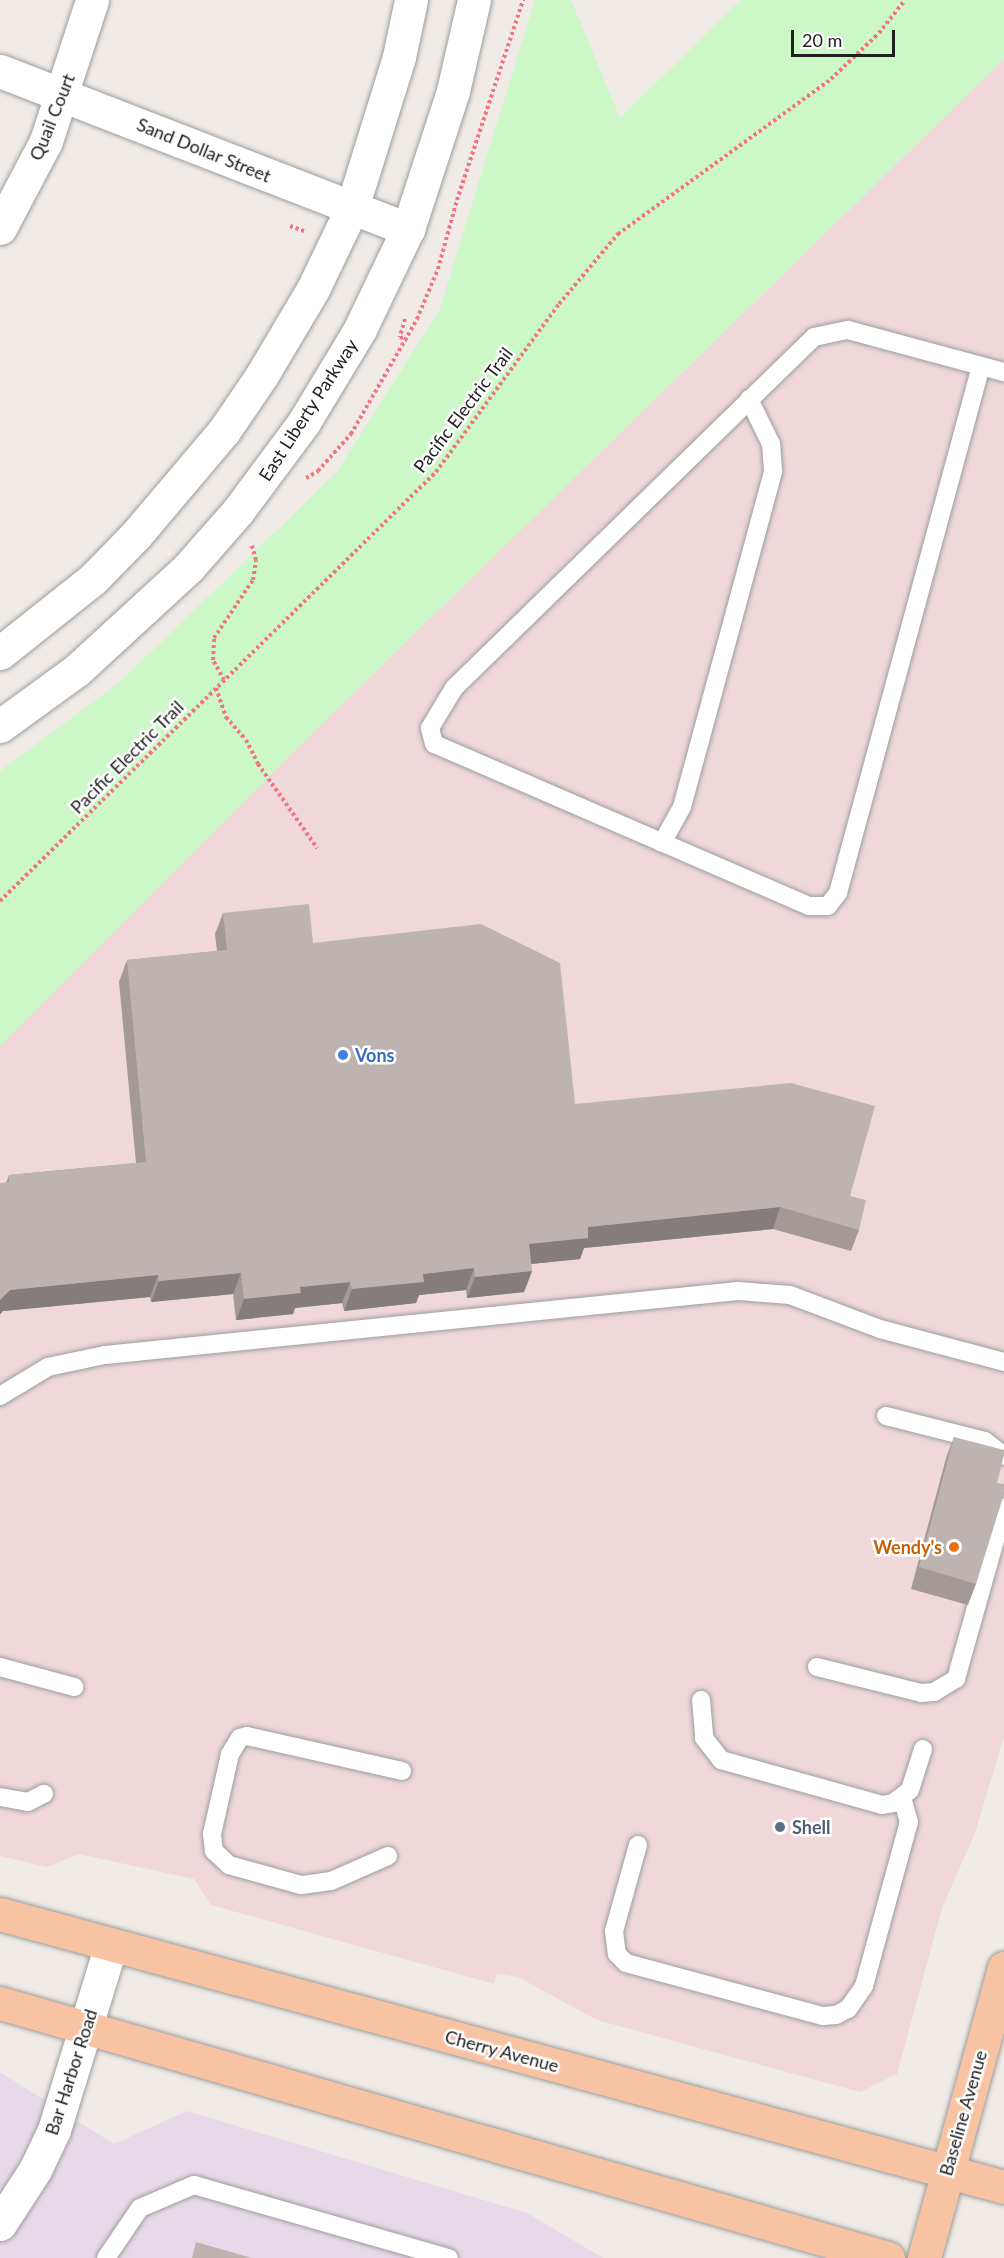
<!DOCTYPE html>
<style>
body{margin:0}
#map{position:relative;width:1004px;height:2258px;overflow:hidden;background:#f0ebe6;font-family:Lato,sans-serif}
div>[style]{position:absolute}
.commercial>*{inset:0;background:#efd7da}
.industrial>*{inset:0;background:#e8d9e8}
.park>*{inset:0;background:#ccf7c6}
.path>*{height:4px;margin-top:-2px;transform-origin:0;background:repeating-linear-gradient(90deg,#f37480 0 3px,transparent 0 6px)}
.roads{filter:drop-shadow(0 0 2px #9d9d9d) drop-shadow(0 0 2px #9d9d9d)}
.service>*{height:18px;margin:-9px;padding:0 9px;transform-origin:9px;border-radius:9px;background:#fff}
.minor>*{height:33px;margin:-16.5px;padding:0 16.5px;transform-origin:16.5px;border-radius:16.5px;background:#fff}
.tertiary>*{height:33px;margin:-16.5px;padding:0 16.5px;transform-origin:16.5px;border-radius:16.5px;background:#fff}
.primary>*{height:33px;margin:-16.5px;padding:0 16.5px;transform-origin:16.5px;border-radius:16.5px;background:#f8c3a3}
.wall>*{inset:0;background:#a39a97}
.shaded-wall>*{inset:0;background:#847d7b}
.building>*{inset:0;background:#bdb3b0}
.dots>*{width:16px;height:16px;translate:-50% -50%;box-sizing:border-box;border:3px solid #fff;border-radius:50%}
span{translate:-50% -50%;white-space:nowrap;text-align:center;line-height:1.15;-webkit-text-stroke:5px #fff;paint-order:stroke}
.street-label{font-size:18px;color:#202020}
.shop-label{font-size:18px;color:#366cbe;font-weight:700}
.left{translate:0 -50%;text-align:left}
.food-label{font-size:18px;color:#c56008;font-weight:700}
.right{translate:-100% -50%;text-align:right}
.service-label{font-size:18px;color:#4e5e75;font-weight:700}
.scale{position:absolute;left:791px;top:30px;width:104px;height:27px;box-sizing:border-box;border:3px solid #202020;border-top:0;padding-left:8px;font-size:18px;line-height:21px;white-space:nowrap;color:#202020;-webkit-text-stroke:4px #fff;paint-order:stroke}
</style>
<div id="map">
<div class="commercial">
<i style="clip-path:polygon(1004px 59px,1004px 1737px,975px 1833px,942px 1908px,897px 2074px,860px 2092px,597px 2020px,518px 1977px,497px 1974px,494px 1984px,211px 1905px,194px 1879px,79px 1854px,47px 1867px,0 1856px,0 1046px,295px 750px)"></i>
</div>
<div class="industrial">
<i style="clip-path:polygon(0 2072px,114px 2144px,187px 2111px,527px 2213px,603px 2258px,0 2258px)"></i>
</div>
<div class="park">
<i style="clip-path:polygon(535px 0,571px 0,620px 118px,741px 0,1004px 0,1004px 59px,295px 750px,0 1046px,0 771px,120px 682px,336px 473px,439px 311px)"></i>
</div>
<div class="path">
<i style="left:290px;top:226px;width:15px;rotate:20deg"></i>
<i style="left:405px;top:319px;width:19px;rotate:106deg"></i>
<i style="left:400px;top:337px;width:8px;rotate:23deg"></i>
<i style="left:306px;top:478px;width:14px;rotate:-30deg"></i>
<i style="left:318px;top:471px;width:50px;rotate:-48.3deg"></i>
<i style="left:351px;top:434px;width:133px;rotate:-60.1deg"></i>
<i style="left:417px;top:319px;width:54px;rotate:-67.2deg"></i>
<i style="left:438px;top:269px;width:72px;rotate:-74.6deg"></i>
<i style="left:457px;top:200px;width:211px;rotate:-71.7deg"></i>
<i style="left:224px;top:680px;width:23px;rotate:-119deg"></i>
<i style="left:213px;top:660px;width:22px;rotate:-87deg"></i>
<i style="left:214px;top:638px;width:70px;rotate:-56.1deg"></i>
<i style="left:253px;top:580px;width:20px;rotate:-81deg"></i>
<i style="left:256px;top:560px;width:15px;rotate:-106deg"></i>
<i style="left:216px;top:688px;width:31px;rotate:71deg"></i>
<i style="left:226px;top:717px;width:30px;rotate:49deg"></i>
<i style="left:246px;top:740px;width:27px;rotate:63deg"></i>
<i style="left:258px;top:764px;width:103px;rotate:54.9deg"></i>
<i style="left:0;top:901px;width:612px;rotate:-44.54deg"></i>
<i style="left:436px;top:472px;width:208px;rotate:-53.8deg"></i>
<i style="left:559px;top:304px;width:92px;rotate:-49.9deg"></i>
<i style="left:618px;top:234px;width:263px;rotate:-36deg"></i>
<i style="left:831px;top:79px;width:66px;rotate:-43.8deg"></i>
<i style="left:879px;top:33px;width:42px;rotate:-51.8deg"></i>
</div>
<div class="roads">
<div class="service">
<i style="left:981px;top:366px;width:546px;rotate:105.18deg"></i>
<i style="left:838px;top:893px;width:16px;rotate:128deg"></i>
<i style="left:828px;top:906px;width:19px;rotate:180deg"></i>
<i style="left:809px;top:906px;width:408px;rotate:-156.6deg"></i>
<i style="left:434px;top:744px;width:16px;rotate:-104deg"></i>
<i style="left:430px;top:728px;width:47px;rotate:-59deg"></i>
<i style="left:454px;top:688px;width:503px;rotate:-44.27deg"></i>
<i style="left:814px;top:337px;width:35px;rotate:-12deg"></i>
<i style="left:848px;top:330px;width:162px;rotate:15.1deg"></i>
<i style="left:662px;top:843px;width:41px;rotate:-60.9deg"></i>
<i style="left:682px;top:807px;width:348px;rotate:-74.8deg"></i>
<i style="left:773px;top:471px;width:27px;rotate:-94deg"></i>
<i style="left:771px;top:444px;width:50px;rotate:-116.1deg"></i>
<i style="left:0;top:1396px;width:56px;rotate:-31.1deg"></i>
<i style="left:48px;top:1367px;width:58px;rotate:-11.9deg"></i>
<i style="left:105px;top:1355px;width:636px;rotate:-5.77deg"></i>
<i style="left:738px;top:1291px;width:52px;rotate:4.4deg"></i>
<i style="left:790px;top:1295px;width:96px;rotate:20.7deg"></i>
<i style="left:880px;top:1329px;width:128px;rotate:14.9deg"></i>
<i style="left:886px;top:1416px;width:102px;rotate:14.2deg"></i>
<i style="left:985px;top:1441px;width:24px;rotate:38deg"></i>
<i style="left:0;top:1667px;width:77px;rotate:15.1deg"></i>
<i style="left:817px;top:1667px;width:107px;rotate:14deg"></i>
<i style="left:921px;top:1693px;width:13px;rotate:-4deg"></i>
<i style="left:934px;top:1692px;width:26px;rotate:-31deg"></i>
<i style="left:956px;top:1679px;width:178px;rotate:-74.3deg"></i>
<i style="left:701px;top:1700px;width:38px;rotate:85deg"></i>
<i style="left:704px;top:1738px;width:28px;rotate:52deg"></i>
<i style="left:721px;top:1760px;width:167px;rotate:15.6deg"></i>
<i style="left:882px;top:1805px;width:11px;rotate:-10deg"></i>
<i style="left:893px;top:1803px;width:21px;rotate:-37deg"></i>
<i style="left:910px;top:1790px;width:43px;rotate:-72.4deg"></i>
<i style="left:0;top:1797px;width:28px;rotate:10deg"></i>
<i style="left:28px;top:1802px;width:18px;rotate:-27deg"></i>
<i style="left:638px;top:1845px;width:89px;rotate:105.6deg"></i>
<i style="left:614px;top:1931px;width:23px;rotate:83deg"></i>
<i style="left:617px;top:1954px;width:13px;rotate:45deg"></i>
<i style="left:626px;top:1963px;width:204px;rotate:15.1deg"></i>
<i style="left:823px;top:2016px;width:13px;rotate:-4deg"></i>
<i style="left:836px;top:2015px;width:13px;rotate:-27deg"></i>
<i style="left:848px;top:2009px;width:28px;rotate:-55deg"></i>
<i style="left:864px;top:1986px;width:170px;rotate:-74.7deg"></i>
<i style="left:909px;top:1822px;width:25px;rotate:-106deg"></i>
<i style="left:388px;top:1856px;width:62px;rotate:156.3deg"></i>
<i style="left:331px;top:1881px;width:30px;rotate:172deg"></i>
<i style="left:301px;top:1885px;width:75px;rotate:-164.5deg"></i>
<i style="left:229px;top:1865px;width:21px;rotate:-137deg"></i>
<i style="left:214px;top:1851px;width:17px;rotate:-97deg"></i>
<i style="left:212px;top:1834px;width:82px;rotate:-77.3deg"></i>
<i style="left:230px;top:1754px;width:19px;rotate:-58deg"></i>
<i style="left:240px;top:1738px;width:7px;rotate:-16deg"></i>
<i style="left:247px;top:1736px;width:159px;rotate:12.7deg"></i>
<i style="left:106px;top:2258px;width:60px;rotate:-55.8deg"></i>
<i style="left:140px;top:2208px;width:59px;rotate:-23.1deg"></i>
<i style="left:194px;top:2185px;width:265px;rotate:16deg"></i>
</div>
<div class="minor">
<i style="left:0;top:71px;width:438px;rotate:21.2deg"></i>
<i style="left:0;top:228px;width:98px;rotate:-62.1deg"></i>
<i style="left:46px;top:141px;width:148px;rotate:-71.9deg"></i>
<i style="left:0;top:2224px;width:64px;rotate:-57.1deg"></i>
<i style="left:35px;top:2170px;width:44px;rotate:-64.6deg"></i>
<i style="left:54px;top:2130px;width:194px;rotate:-72.9deg"></i>
</div>
<div class="tertiary">
<i style="left:0;top:653px;width:119px;rotate:-38.5deg"></i>
<i style="left:93px;top:579px;width:62px;rotate:-45.7deg"></i>
<i style="left:136px;top:535px;width:136px;rotate:-49.8deg"></i>
<i style="left:224px;top:431px;width:68px;rotate:-55.8deg"></i>
<i style="left:262px;top:375px;width:100px;rotate:-59.3deg"></i>
<i style="left:313px;top:289px;width:90px;rotate:-64.3deg"></i>
<i style="left:352px;top:208px;width:158px;rotate:-72.7deg"></i>
<i style="left:399px;top:57px;width:58px;rotate:-78.1deg"></i>
<i style="left:0;top:726px;width:95px;rotate:-36deg"></i>
<i style="left:77px;top:670px;width:151px;rotate:-42.6deg"></i>
<i style="left:188px;top:568px;width:76px;rotate:-48.7deg"></i>
<i style="left:238px;top:511px;width:111px;rotate:-53.4deg"></i>
<i style="left:304px;top:422px;width:109px;rotate:-58.9deg"></i>
<i style="left:360px;top:329px;width:111px;rotate:-64.4deg"></i>
<i style="left:408px;top:229px;width:145px;rotate:-71.9deg"></i>
<i style="left:453px;top:91px;width:93px;rotate:-77deg"></i>
</div>
<div class="primary">
<i style="left:0;top:1914px;width:1040px;rotate:15.21deg"></i>
<i style="left:0;top:2003px;width:924px;rotate:16.02deg"></i>
<i style="left:924px;top:2258px;width:301px;rotate:-74.6deg"></i>
</div>
</div>
<div class="wall">
<i style="clip-path:polygon(223px 913px,313px 943px,575px 1104px,850px 1196px,859px 1230px,851px 1251px,773px 1229px,584px 1248px,580px 1259px,531px 1264px,532px 1271px,524px 1292px,467px 1298px,466px 1290px,419px 1295px,416px 1303px,344px 1311px,342px 1303px,295px 1308px,293px 1314px,236px 1320px,233px 1294px,151px 1302px,150px 1297px,3px 1311px,0 1314px,0 1183px,6px 1183px,9px 1175px,136px 1163px,119px 982px,127px 960px,217px 951px,215px 934px)"></i>
<i style="clip-path:polygon(954px 1437px,997px 1483px,976px 1584px,968px 1605px,911px 1589px,946px 1458px)"></i>
</div>
<div class="shaded-wall">
<i style="clip-path:polygon(780px 1207px,773px 1229px,584px 1248px,580px 1259px,521px 1265px,529px 1244px,588px 1227px)"></i>
<i style="clip-path:polygon(474px 1268px,466px 1290px,419px 1295px,416px 1303px,344px 1311px,352px 1289px,423px 1274px)"></i>
<i style="clip-path:polygon(532px 1271px,524px 1292px,467px 1298px,475px 1277px)"></i>
<i style="clip-path:polygon(241px 1273px,233px 1294px,151px 1302px,159px 1281px)"></i>
<i style="clip-path:polygon(158px 1275px,150px 1297px,3px 1311px,0 1314px,0 1300px,10px 1290px)"></i>
<i style="clip-path:polygon(350px 1282px,342px 1303px,295px 1308px,293px 1314px,236px 1320px,244px 1299px,300px 1287px)"></i>
</div>
<div class="building">
<i style="clip-path:polygon(309px 904px,313px 943px,481px 924px,560px 963px,575px 1104px,791px 1083px,875px 1106px,850px 1196px,866px 1200px,859px 1230px,780px 1207px,588px 1227px,588px 1238px,529px 1244px,532px 1271px,475px 1277px,474px 1268px,423px 1274px,424px 1282px,352px 1289px,350px 1282px,300px 1287px,301px 1293px,244px 1299px,241px 1273px,159px 1281px,158px 1275px,10px 1290px,0 1300px,0 1183px,9px 1182px,9px 1175px,146px 1162px,127px 960px,227px 950px,223px 913px)"></i>
<i style="clip-path:polygon(954px 1437px,1004px 1450px,1004px 1455px,997px 1483px,1004px 1484px,1004px 1494px,976px 1584px,919px 1567px)"></i>
<i style="clip-path:polygon(196px 2242px,252px 2258px,192px 2258px)"></i>
</div>
<div class="dots">
<i style="left:343px;top:1055px;background:#3f7fe0"></i>
<i style="left:954px;top:1547px;background:#e8710a"></i>
<i style="left:780px;top:1827px;background:#5c6f8a"></i>
</div>
<div class="street-label">
<span style="left:52px;top:117px;rotate:-68deg">Quail Court</span>
<span style="left:204px;top:150px;rotate:22deg">Sand Dollar Street</span>
<span style="left:308px;top:410px;rotate:-57deg">East Liberty Parkway</span>
<span style="left:463px;top:410px;rotate:-53deg">Pacific Electric Trail</span>
<span style="left:127px;top:757px;rotate:-45deg">Pacific Electric Trail</span>
<span style="left:502px;top:2051px;rotate:15deg">Cherry Avenue</span>
<span style="left:71px;top:2072px;rotate:-72deg">Bar Harbor Road</span>
<span style="left:963px;top:2113px;rotate:-74deg">Baseline Avenue</span>
</div>
<div class="shop-label">
<span class="left" style="left:355px;top:1055px">Vons</span>
</div>
<div class="food-label">
<span class="right" style="left:942px;top:1547px">Wendy's</span>
</div>
<div class="service-label">
<span class="left" style="left:792px;top:1827px">Shell</span>
</div>
<div class="scale">20 m</div>
</div>
